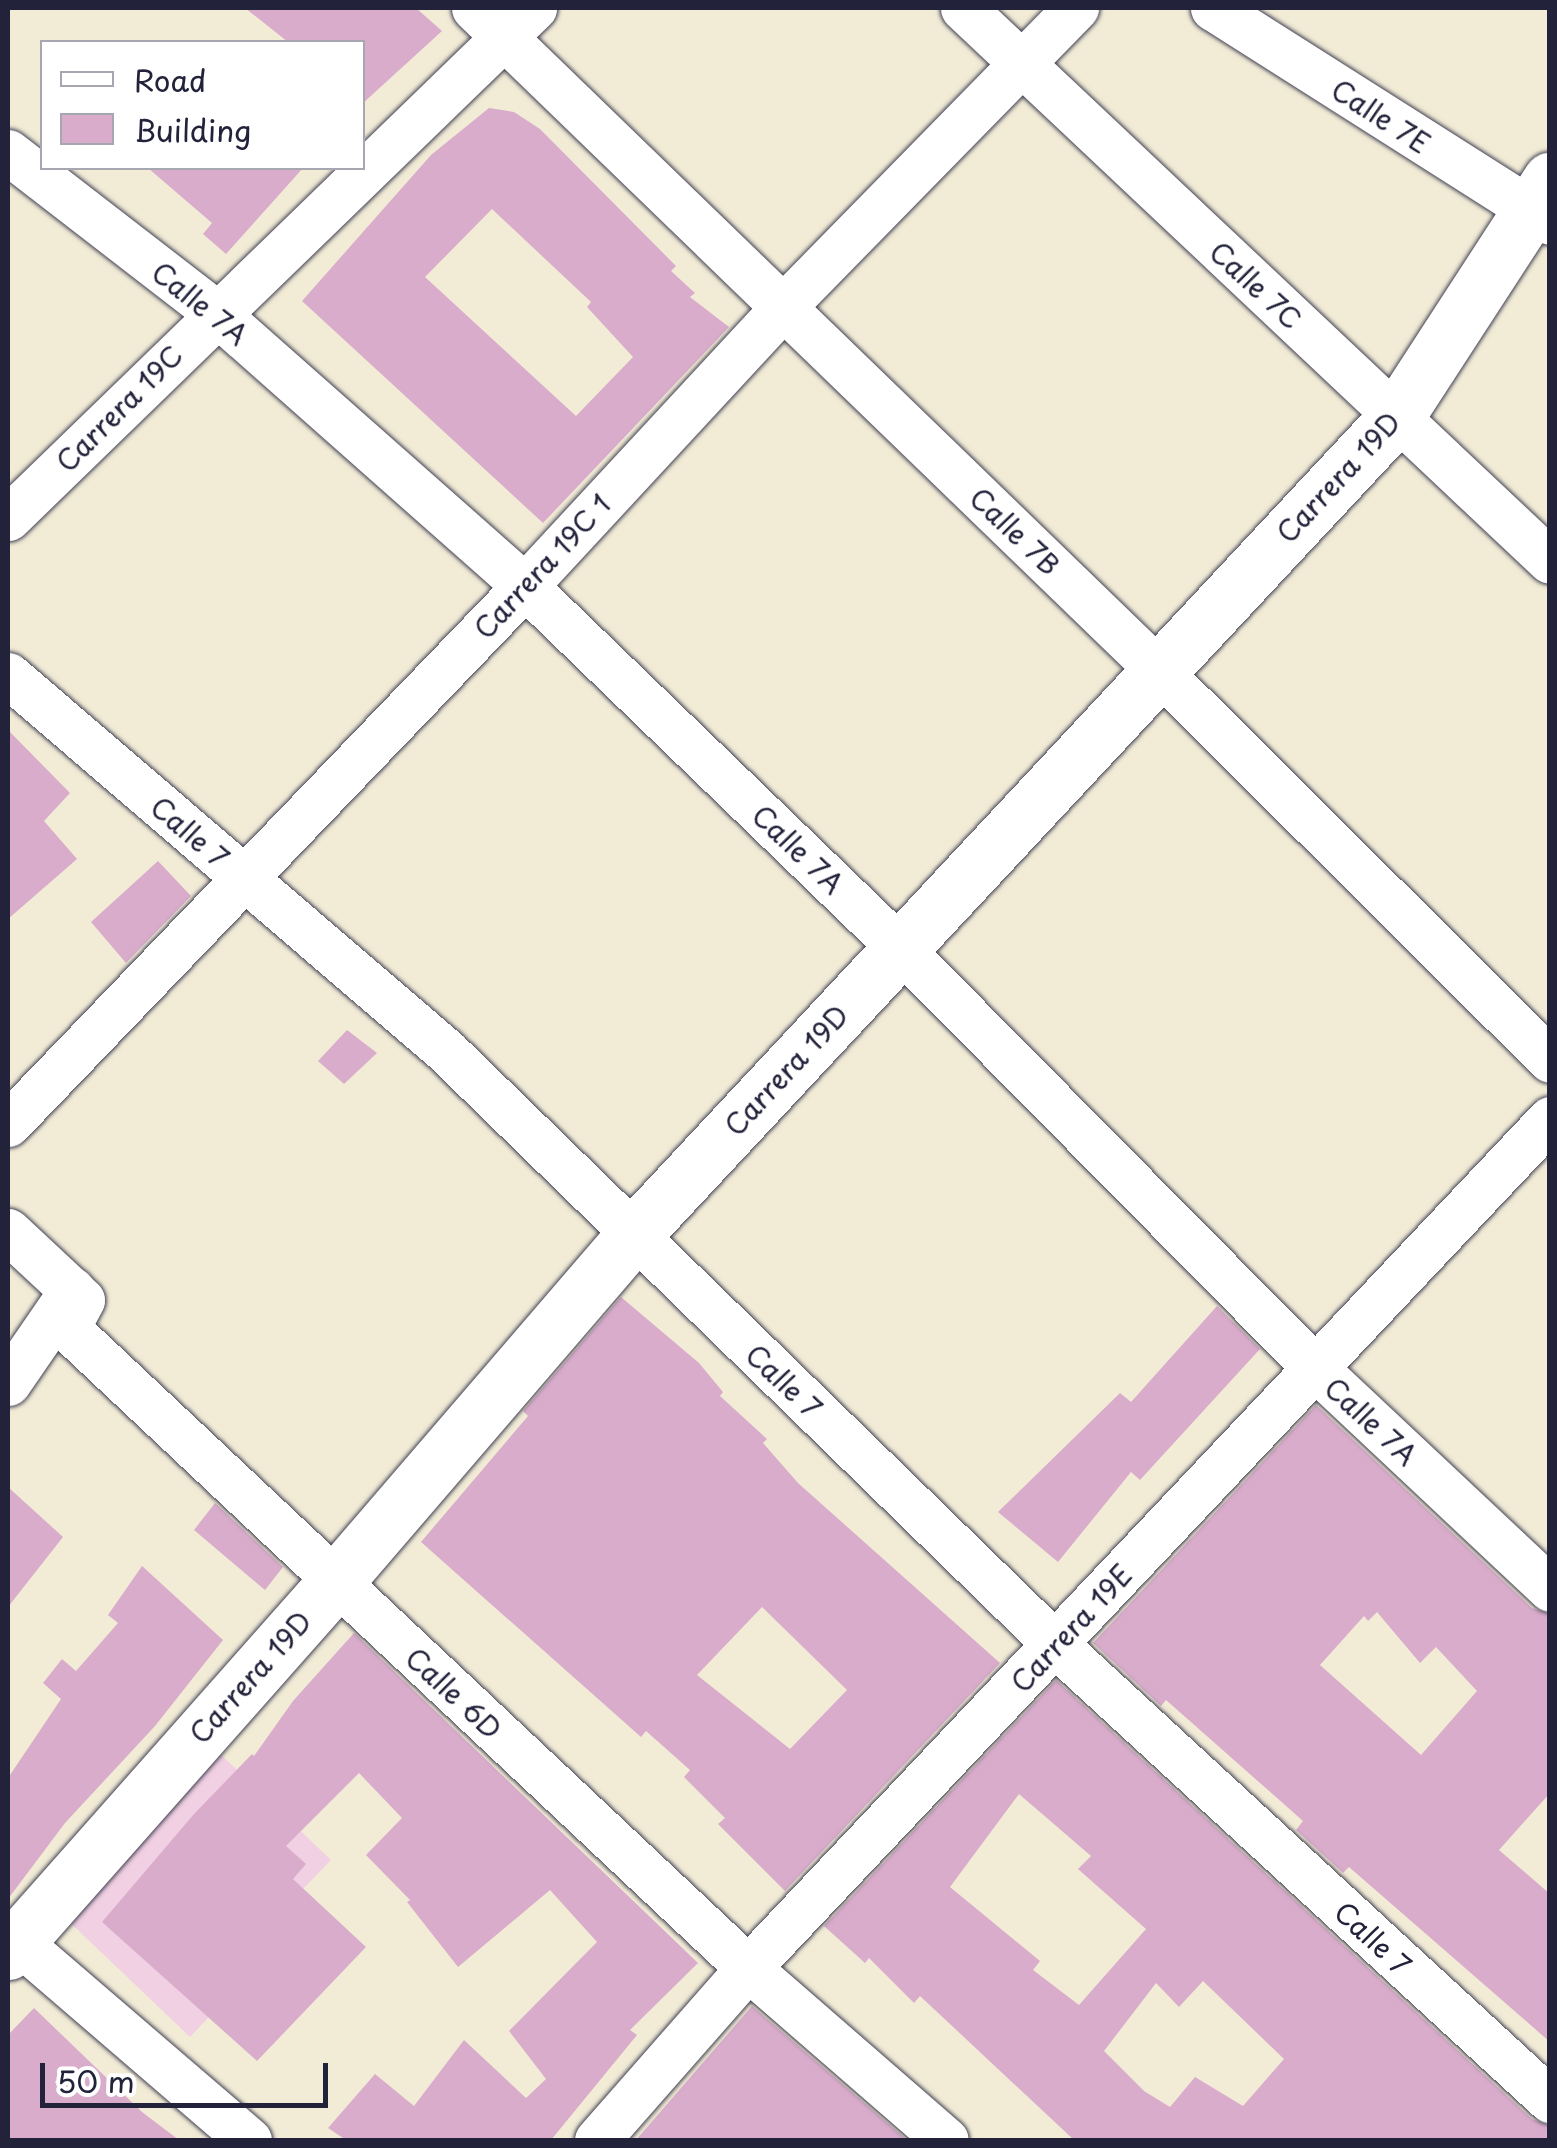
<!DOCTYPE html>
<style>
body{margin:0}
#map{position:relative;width:1557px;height:2148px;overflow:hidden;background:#f2ecd7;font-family:"Playpen Sans",sans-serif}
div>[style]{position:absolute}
.built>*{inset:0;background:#f1d0e3}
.building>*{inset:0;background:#d9accb}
.roads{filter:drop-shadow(0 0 2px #414052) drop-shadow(0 0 2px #414052)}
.minor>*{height:45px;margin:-22.5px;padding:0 22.5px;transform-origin:22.5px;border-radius:22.5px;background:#fff}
.tertiary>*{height:55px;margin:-27.5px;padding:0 27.5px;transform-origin:27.5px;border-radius:27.5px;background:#fff}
span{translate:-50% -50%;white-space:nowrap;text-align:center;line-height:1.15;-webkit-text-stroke:9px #fff;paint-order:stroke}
.street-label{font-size:28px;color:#22223b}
.frame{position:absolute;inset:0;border:10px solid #22223b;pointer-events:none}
.legend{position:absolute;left:40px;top:40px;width:325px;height:130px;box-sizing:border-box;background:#fff;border:2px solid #a7a7b1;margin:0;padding:12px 18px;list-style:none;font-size:30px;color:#22223b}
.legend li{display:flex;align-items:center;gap:20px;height:50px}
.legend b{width:50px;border:2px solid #a7a7b1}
.scale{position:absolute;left:40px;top:2063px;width:288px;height:45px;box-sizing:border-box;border:5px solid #22223b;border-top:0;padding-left:12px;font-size:30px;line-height:35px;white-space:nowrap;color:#22223b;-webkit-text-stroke:8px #fff;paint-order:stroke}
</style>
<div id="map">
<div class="built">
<i style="clip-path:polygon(215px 1749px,331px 1860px,301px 1891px,315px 1905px,190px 2037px,60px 1913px)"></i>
</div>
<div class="building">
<i style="clip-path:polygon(245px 8px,416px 8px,442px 31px,362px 104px,362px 42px,288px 42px)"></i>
<i style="clip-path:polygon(evenodd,489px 108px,514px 112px,540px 129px,676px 266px,671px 271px,695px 293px,690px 297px,729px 327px,543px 523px,302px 301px,431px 155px,489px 108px,492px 209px,591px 302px,587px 307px,633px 357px,576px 416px,425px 277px,492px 209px)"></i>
<i style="clip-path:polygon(148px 168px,303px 168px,226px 254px,203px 234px,212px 223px)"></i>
<i style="clip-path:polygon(8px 730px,70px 793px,44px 821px,77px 859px,8px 919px)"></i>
<i style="clip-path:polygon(158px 861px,191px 896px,126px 963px,91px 922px)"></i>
<i style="clip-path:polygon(347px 1030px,377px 1053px,344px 1084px,318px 1061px)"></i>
<i style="clip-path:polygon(evenodd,621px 1297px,699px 1363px,723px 1392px,720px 1396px,767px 1439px,763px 1443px,798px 1483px,1000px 1663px,785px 1891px,718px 1824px,725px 1818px,684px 1777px,690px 1770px,646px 1731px,641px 1737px,421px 1542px,528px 1416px,523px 1411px,621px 1297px,762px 1607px,847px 1690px,790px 1749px,697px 1675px,762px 1607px)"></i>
<i style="clip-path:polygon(1217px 1306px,1260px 1349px,1140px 1480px,1131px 1472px,1058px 1562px,998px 1512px,1120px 1393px,1131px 1402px)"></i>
<i style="clip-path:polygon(evenodd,1316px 1405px,1532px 1608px,1550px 1614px,1550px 1793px,1499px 1850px,1550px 1894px,1550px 2042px,1349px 1867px,1343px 1873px,1296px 1830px,1303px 1821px,1166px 1700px,1161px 1706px,1093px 1643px,1316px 1405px,1377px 1612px,1420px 1663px,1436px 1647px,1477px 1691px,1421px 1755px,1320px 1665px,1364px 1616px,1368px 1621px,1377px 1612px)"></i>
<i style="clip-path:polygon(8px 1487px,63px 1537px,8px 1607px)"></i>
<i style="clip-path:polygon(215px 1503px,283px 1567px,265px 1590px,194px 1530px)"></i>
<i style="clip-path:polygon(142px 1566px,223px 1640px,155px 1726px,65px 1823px,8px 1899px,8px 1778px,61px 1699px,43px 1683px,62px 1659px,76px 1671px,118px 1623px,108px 1615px)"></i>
<i style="clip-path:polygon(354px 1633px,698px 1963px,630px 2030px,637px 2035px,551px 2140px,346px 2140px,328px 2128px,375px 2074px,414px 2106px,464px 2040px,526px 2098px,546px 2079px,509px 2031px,597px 1942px,550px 1890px,458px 1967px,407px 1902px,410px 1900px,366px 1855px,402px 1818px,359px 1773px,286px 1846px,306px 1864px,293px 1879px,366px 1947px,257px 2061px,102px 1922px,194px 1814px,252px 1754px,254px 1756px,293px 1701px)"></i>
<i style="clip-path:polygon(evenodd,1056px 1680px,1532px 2119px,1550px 2126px,1550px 2140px,1074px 2140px,920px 1996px,914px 2003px,869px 1958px,865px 1963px,824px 1926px,1056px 1680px,1019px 1794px,1091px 1856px,1078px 1869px,1146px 1929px,1079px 2005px,1033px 1970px,1040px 1961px,950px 1887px,1019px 1794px,1056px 1680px,1203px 1981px,1284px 2059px,1243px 2106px,1195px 2077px,1170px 2107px,1144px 2091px,1104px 2051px,1156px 1983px,1179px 2007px,1203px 1981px)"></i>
<i style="clip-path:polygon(752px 2006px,907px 2140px,636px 2140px)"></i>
<i style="clip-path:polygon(34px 2008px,142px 2112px,179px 2140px,8px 2140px,8px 2035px)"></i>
</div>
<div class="roads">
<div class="minor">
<i style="left:474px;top:8px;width:950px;rotate:44.06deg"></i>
<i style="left:1157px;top:669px;width:554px;rotate:44.85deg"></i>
<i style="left:963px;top:8px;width:806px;rotate:43.29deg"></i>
<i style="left:1213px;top:8px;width:399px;rotate:32.4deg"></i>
<i style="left:8px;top:152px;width:262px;rotate:37.7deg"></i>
<i style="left:215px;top:312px;width:414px;rotate:41.5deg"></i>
<i style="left:525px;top:586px;width:521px;rotate:43.99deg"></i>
<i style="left:900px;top:948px;width:589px;rotate:45.34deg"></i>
<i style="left:1314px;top:1367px;width:324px;rotate:43.2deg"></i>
<i style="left:8px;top:518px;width:733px;rotate:-44.12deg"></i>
<i style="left:8px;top:675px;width:577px;rotate:40.64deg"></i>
<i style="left:446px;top:1051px;width:851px;rotate:44.24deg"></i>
<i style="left:1056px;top:1645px;width:672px;rotate:42.65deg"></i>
<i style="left:8px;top:1124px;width:746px;rotate:-46.14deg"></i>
<i style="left:525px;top:586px;width:380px;rotate:-47.2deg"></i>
<i style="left:783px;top:307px;width:419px;rotate:-45.6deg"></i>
<i style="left:8px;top:1231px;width:101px;rotate:43deg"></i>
<i style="left:82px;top:1300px;width:32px;rotate:118deg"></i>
<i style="left:67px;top:1328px;width:935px;rotate:43.22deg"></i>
<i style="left:748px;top:1968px;width:262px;rotate:41deg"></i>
<i style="left:8px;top:1383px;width:113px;rotate:-55.5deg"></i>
<i style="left:8px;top:1933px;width:318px;rotate:40.7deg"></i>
<i style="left:597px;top:2140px;width:229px;rotate:-48.7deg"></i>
<i style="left:748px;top:1968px;width:1168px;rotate:-46.63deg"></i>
</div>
<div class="tertiary">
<i style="left:8px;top:1952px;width:495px;rotate:-48.5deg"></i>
<i style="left:336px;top:1581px;width:457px;rotate:-49.3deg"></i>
<i style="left:634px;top:1234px;width:1117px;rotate:-46.99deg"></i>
<i style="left:1396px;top:417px;width:283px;rotate:-57deg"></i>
</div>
</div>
<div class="street-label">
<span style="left:1381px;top:116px;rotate:33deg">Calle 7E</span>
<span style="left:1256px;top:285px;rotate:43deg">Calle 7C</span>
<span style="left:200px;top:303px;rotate:39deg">Calle 7A</span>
<span style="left:119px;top:408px;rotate:-45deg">Carrera 19C</span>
<span style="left:1338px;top:477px;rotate:-47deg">Carrera 19D</span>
<span style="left:1015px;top:531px;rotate:44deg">Calle 7B</span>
<span style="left:542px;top:566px;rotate:-47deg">Carrera 19C 1</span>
<span style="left:190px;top:832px;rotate:41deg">Calle 7</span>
<span style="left:798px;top:849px;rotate:44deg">Calle 7A</span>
<span style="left:786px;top:1070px;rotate:-47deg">Carrera 19D</span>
<span style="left:784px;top:1381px;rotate:44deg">Calle 7</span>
<span style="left:1371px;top:1421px;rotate:43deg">Calle 7A</span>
<span style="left:1071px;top:1628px;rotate:-47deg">Carrera 19E</span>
<span style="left:250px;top:1677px;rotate:-48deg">Carrera 19D</span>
<span style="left:454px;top:1693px;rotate:43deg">Calle 6D</span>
<span style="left:1373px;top:1938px;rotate:43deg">Calle 7</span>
</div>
<div class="frame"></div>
<ul class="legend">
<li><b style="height:12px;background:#fff"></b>Road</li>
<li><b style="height:28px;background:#d9accb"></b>Building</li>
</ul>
<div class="scale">50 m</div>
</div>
